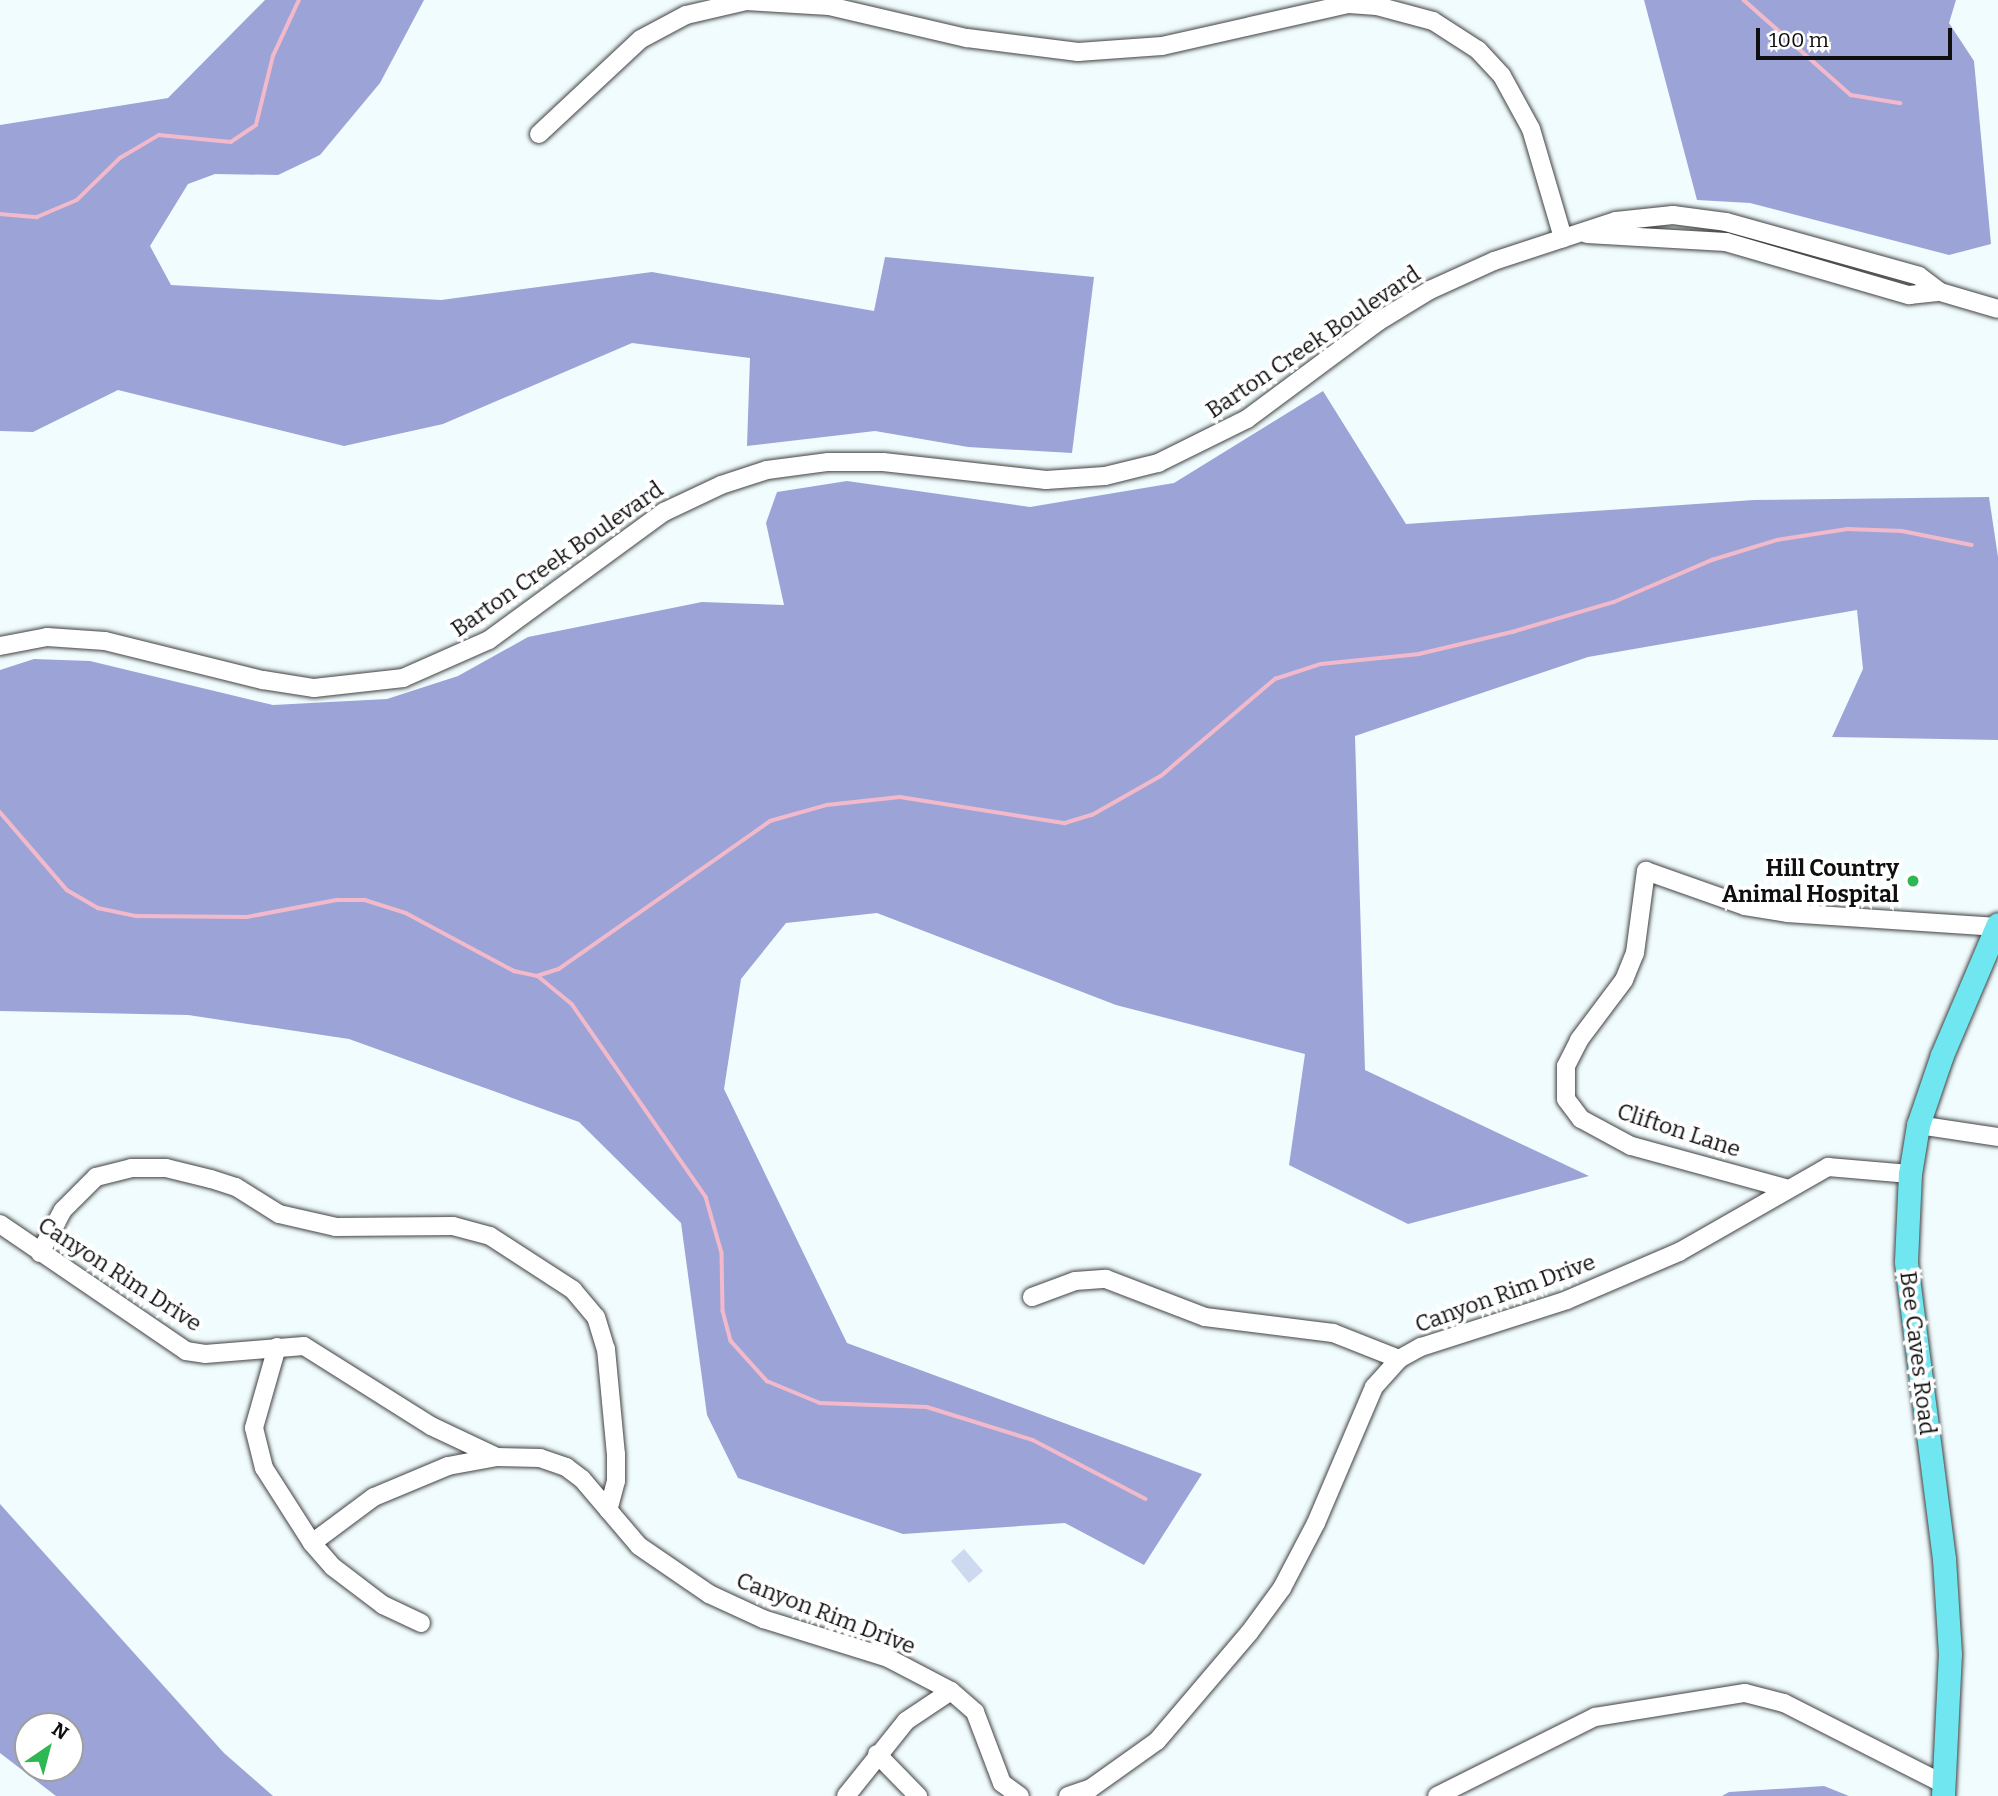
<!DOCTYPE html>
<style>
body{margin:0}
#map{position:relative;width:1998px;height:1796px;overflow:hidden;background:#f1fcfe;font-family:Bitter,serif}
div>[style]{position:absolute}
.forest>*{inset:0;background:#9ca4d7}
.pitch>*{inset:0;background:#cdd9ef}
.stream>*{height:3.5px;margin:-1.75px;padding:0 1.75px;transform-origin:1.75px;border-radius:1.75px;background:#f2b9ca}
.roads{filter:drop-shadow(0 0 2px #424242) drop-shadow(0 0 2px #424242)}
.minor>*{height:18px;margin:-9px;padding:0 9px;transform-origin:9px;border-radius:9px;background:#fff}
.major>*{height:23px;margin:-11.5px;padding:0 11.5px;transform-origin:11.5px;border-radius:11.5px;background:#6fe6f0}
.dots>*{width:19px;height:19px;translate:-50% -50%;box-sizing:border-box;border:4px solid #fff;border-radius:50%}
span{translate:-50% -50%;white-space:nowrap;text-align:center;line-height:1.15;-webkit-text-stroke:7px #fff;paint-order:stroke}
.street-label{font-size:23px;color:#0f0f0f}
.poi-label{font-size:23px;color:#0f0f0f;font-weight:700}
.right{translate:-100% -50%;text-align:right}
.north{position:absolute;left:14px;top:1712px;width:70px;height:70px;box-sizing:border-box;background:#fff;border:2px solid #9f9f9f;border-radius:50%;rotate:35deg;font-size:19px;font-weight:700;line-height:28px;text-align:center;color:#0f0f0f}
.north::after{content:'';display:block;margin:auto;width:24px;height:32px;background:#2fb754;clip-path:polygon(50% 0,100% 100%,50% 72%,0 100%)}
.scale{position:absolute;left:1756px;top:28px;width:196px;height:32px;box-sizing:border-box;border:4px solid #0f0f0f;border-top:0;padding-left:9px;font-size:21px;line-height:24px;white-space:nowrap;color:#0f0f0f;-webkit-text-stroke:5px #fff;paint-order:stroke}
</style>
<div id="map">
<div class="forest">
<i style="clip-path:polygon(265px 0,424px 0,380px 83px,320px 155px,278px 175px,215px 174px,188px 184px,150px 246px,171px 285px,441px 300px,652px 272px,874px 311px,885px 257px,1094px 277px,1072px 453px,968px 447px,875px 431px,747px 446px,750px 358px,632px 343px,443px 424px,344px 446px,118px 390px,33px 432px,0 431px,0 125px,168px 98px)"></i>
<i style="clip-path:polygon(1644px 0,1956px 0,1949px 23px,1974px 61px,1991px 244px,1949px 255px,1750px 203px,1697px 200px)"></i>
<i style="clip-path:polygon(1323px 391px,1406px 524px,1754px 500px,1989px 497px,1998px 557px,1998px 740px,1832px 737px,1863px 669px,1857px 610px,1588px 657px,1355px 736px,1365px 1070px,1589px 1176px,1408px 1224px,1289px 1165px,1305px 1054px,1116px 1005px,877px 913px,786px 923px,741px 979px,724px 1089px,847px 1343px,1202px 1474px,1144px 1565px,1065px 1523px,903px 1534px,738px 1478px,707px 1415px,681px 1223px,579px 1122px,349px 1039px,188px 1015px,0 1011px,0 670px,34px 659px,90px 661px,273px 705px,387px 699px,458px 676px,528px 637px,702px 602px,784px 605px,766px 523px,777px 492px,847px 481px,1030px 507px,1174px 483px)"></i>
<i style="clip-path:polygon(evenodd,0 1504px,224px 1753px,273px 1796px,56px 1796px,0 1753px,0 1504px,28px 1726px,70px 1726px,70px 1768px,28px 1768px,28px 1726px)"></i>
<i style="clip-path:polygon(1824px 1786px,1849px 1796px,1722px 1796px,1729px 1792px)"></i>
</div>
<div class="pitch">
<i style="clip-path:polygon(964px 1549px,983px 1571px,969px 1583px,951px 1561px)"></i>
</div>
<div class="stream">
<i style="left:1744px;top:0;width:143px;rotate:41.6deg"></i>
<i style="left:1851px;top:95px;width:50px;rotate:9.3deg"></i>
<i style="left:0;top:214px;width:37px;rotate:5deg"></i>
<i style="left:37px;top:217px;width:43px;rotate:-23deg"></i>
<i style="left:77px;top:200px;width:60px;rotate:-44.3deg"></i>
<i style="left:120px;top:158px;width:45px;rotate:-30.5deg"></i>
<i style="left:159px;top:135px;width:72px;rotate:5.6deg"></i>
<i style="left:231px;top:142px;width:30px;rotate:-34deg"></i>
<i style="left:256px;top:125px;width:71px;rotate:-76.2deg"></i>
<i style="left:273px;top:56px;width:62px;rotate:-65.1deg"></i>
<i style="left:0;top:812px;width:103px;rotate:49.3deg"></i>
<i style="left:67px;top:890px;width:36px;rotate:30deg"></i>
<i style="left:98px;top:908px;width:40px;rotate:12deg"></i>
<i style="left:137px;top:916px;width:110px;rotate:0.5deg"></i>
<i style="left:247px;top:917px;width:92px;rotate:-10.7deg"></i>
<i style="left:337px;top:900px;width:28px"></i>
<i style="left:365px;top:900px;width:43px;rotate:17.6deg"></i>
<i style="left:406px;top:913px;width:123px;rotate:28.2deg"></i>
<i style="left:514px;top:971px;width:24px;rotate:12deg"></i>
<i style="left:537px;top:976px;width:23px;rotate:-18deg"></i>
<i style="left:559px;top:969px;width:258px;rotate:-35deg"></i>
<i style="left:770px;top:821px;width:59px;rotate:-15.7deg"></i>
<i style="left:827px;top:805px;width:73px;rotate:-6.3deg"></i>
<i style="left:900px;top:797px;width:167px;rotate:9deg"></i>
<i style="left:1065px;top:823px;width:28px;rotate:-17deg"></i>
<i style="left:1092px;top:815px;width:79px;rotate:-29.5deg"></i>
<i style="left:1161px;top:776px;width:150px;rotate:-40.4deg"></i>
<i style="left:1275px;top:679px;width:48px;rotate:-18.1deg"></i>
<i style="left:1321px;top:664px;width:99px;rotate:-5.8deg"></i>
<i style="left:1419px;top:654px;width:96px;rotate:-13.3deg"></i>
<i style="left:1512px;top:632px;width:106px;rotate:-16.4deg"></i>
<i style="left:1614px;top:602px;width:107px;rotate:-23.2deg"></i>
<i style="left:1712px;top:560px;width:68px;rotate:-17.1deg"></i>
<i style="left:1777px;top:540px;width:71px;rotate:-8.9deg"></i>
<i style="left:1847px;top:529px;width:55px;rotate:2.1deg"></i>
<i style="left:1902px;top:531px;width:71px;rotate:11.3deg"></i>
<i style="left:538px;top:976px;width:44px;rotate:39.5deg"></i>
<i style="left:572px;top:1004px;width:235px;rotate:55.2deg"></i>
<i style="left:706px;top:1197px;width:58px;rotate:74.1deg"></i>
<i style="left:722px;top:1253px;width:58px;rotate:89deg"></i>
<i style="left:723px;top:1311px;width:31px;rotate:75deg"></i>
<i style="left:731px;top:1341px;width:54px;rotate:48deg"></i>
<i style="left:767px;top:1381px;width:57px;rotate:22.5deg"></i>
<i style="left:820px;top:1403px;width:107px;rotate:2.1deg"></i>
<i style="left:927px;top:1407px;width:111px;rotate:17.3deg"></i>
<i style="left:1033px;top:1440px;width:127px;rotate:27.6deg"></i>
</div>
<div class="roads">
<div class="minor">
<i style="left:539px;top:134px;width:139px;rotate:-43deg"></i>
<i style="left:641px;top:39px;width:51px;rotate:-28.1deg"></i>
<i style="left:686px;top:15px;width:62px;rotate:-13.1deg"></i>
<i style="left:746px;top:1px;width:83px;rotate:3.4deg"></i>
<i style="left:829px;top:6px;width:142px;rotate:13.1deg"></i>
<i style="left:967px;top:38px;width:112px;rotate:7.2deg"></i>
<i style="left:1078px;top:52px;width:84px;rotate:-4.1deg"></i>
<i style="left:1162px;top:46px;width:192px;rotate:-12.7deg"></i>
<i style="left:1349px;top:4px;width:28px;rotate:4deg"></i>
<i style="left:1377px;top:6px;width:58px;rotate:15deg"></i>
<i style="left:1433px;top:21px;width:54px;rotate:32.8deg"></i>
<i style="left:1478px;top:50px;width:35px;rotate:47deg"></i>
<i style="left:1502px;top:76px;width:60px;rotate:61.3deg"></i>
<i style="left:1531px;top:129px;width:114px;rotate:73.6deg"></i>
<i style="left:1587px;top:234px;width:139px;rotate:3.3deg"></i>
<i style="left:1726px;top:242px;width:191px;rotate:16.2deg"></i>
<i style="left:1909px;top:295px;width:31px;rotate:-6deg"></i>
<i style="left:0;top:646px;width:48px;rotate:-10.8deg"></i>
<i style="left:47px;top:637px;width:58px;rotate:3.9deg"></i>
<i style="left:105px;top:641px;width:163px;rotate:13.9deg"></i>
<i style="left:263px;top:680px;width:52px;rotate:8.9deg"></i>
<i style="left:314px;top:688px;width:90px;rotate:-6.4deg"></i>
<i style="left:403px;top:678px;width:94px;rotate:-23.8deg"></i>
<i style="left:489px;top:640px;width:217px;rotate:-36.2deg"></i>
<i style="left:664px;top:512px;width:63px;rotate:-25.3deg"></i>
<i style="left:721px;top:485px;width:48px;rotate:-18.1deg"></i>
<i style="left:767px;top:470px;width:62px;rotate:-7.5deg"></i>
<i style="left:828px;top:462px;width:55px"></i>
<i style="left:883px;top:462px;width:164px;rotate:6.3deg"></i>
<i style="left:1046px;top:480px;width:59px;rotate:-3.9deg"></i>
<i style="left:1105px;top:476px;width:55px;rotate:-13.8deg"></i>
<i style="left:1158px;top:463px;width:99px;rotate:-26.3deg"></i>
<i style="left:1247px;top:419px;width:164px;rotate:-36.6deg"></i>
<i style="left:1379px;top:321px;width:60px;rotate:-31.3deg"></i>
<i style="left:1430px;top:290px;width:70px;rotate:-24.4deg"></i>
<i style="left:1494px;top:261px;width:128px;rotate:-18.2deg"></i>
<i style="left:1616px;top:221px;width:57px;rotate:-6deg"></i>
<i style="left:1673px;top:215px;width:53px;rotate:7.5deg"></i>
<i style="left:1726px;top:222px;width:200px;rotate:15.6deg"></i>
<i style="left:1919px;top:276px;width:26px;rotate:37deg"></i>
<i style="left:1940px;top:292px;width:60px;rotate:16.3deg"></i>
<i style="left:1918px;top:1125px;width:81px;rotate:8.5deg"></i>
<i style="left:1785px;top:1188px;width:160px;rotate:-164.7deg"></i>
<i style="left:1631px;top:1146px;width:57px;rotate:-151.6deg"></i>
<i style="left:1581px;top:1119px;width:25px;rotate:-127deg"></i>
<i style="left:1566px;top:1099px;width:33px;rotate:-90deg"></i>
<i style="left:1566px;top:1066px;width:29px;rotate:-63deg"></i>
<i style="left:1579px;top:1040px;width:75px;rotate:-53.1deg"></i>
<i style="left:1624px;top:980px;width:29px;rotate:-68deg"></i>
<i style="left:1635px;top:953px;width:83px;rotate:-82.4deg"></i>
<i style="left:1646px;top:871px;width:105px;rotate:19.5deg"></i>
<i style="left:1745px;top:906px;width:44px;rotate:9.2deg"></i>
<i style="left:1788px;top:913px;width:209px;rotate:3.8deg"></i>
<i style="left:0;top:1224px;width:225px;rotate:34.3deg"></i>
<i style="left:186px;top:1351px;width:19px;rotate:9deg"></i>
<i style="left:205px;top:1354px;width:99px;rotate:-4.6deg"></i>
<i style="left:304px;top:1346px;width:150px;rotate:32.2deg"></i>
<i style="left:431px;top:1426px;width:73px;rotate:25.2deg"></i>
<i style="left:497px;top:1457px;width:43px;rotate:1.3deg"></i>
<i style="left:540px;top:1458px;width:28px;rotate:19deg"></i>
<i style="left:566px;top:1467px;width:20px;rotate:37deg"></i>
<i style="left:582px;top:1479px;width:88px;rotate:49.6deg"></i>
<i style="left:639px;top:1546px;width:85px;rotate:34.4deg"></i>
<i style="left:709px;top:1594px;width:60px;rotate:24.8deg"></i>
<i style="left:763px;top:1619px;width:131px;rotate:17.3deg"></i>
<i style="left:888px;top:1658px;width:71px;rotate:27.6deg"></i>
<i style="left:951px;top:1691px;width:32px;rotate:41deg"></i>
<i style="left:975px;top:1712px;width:76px;rotate:69.2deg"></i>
<i style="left:1002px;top:1783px;width:22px;rotate:36deg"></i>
<i style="left:40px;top:1253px;width:49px;rotate:-61.9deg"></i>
<i style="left:63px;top:1210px;width:47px;rotate:-45deg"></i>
<i style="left:96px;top:1177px;width:36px;rotate:-14deg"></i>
<i style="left:131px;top:1168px;width:35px"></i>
<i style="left:166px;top:1168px;width:46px;rotate:13.7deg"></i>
<i style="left:211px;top:1179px;width:26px;rotate:18deg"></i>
<i style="left:236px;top:1187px;width:51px;rotate:32.1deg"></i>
<i style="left:279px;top:1214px;width:58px;rotate:12.8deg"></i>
<i style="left:336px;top:1227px;width:117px;rotate:-0.5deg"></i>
<i style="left:453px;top:1226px;width:38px;rotate:15deg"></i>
<i style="left:490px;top:1236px;width:99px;rotate:33deg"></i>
<i style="left:573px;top:1290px;width:35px;rotate:50deg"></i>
<i style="left:596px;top:1317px;width:34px;rotate:73deg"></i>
<i style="left:606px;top:1349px;width:105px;rotate:84.6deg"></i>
<i style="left:616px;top:1454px;width:27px;rotate:90deg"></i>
<i style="left:616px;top:1481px;width:30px;rotate:105deg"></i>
<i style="left:1032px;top:1297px;width:46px;rotate:-20.4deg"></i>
<i style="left:1075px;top:1281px;width:31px;rotate:-4deg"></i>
<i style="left:1106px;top:1279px;width:106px;rotate:21deg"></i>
<i style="left:1205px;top:1317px;width:129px;rotate:7.1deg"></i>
<i style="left:1333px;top:1333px;width:71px;rotate:21.5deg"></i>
<i style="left:277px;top:1347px;width:84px;rotate:105.9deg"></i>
<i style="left:254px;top:1428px;width:41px;rotate:76deg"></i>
<i style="left:264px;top:1468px;width:89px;rotate:57.4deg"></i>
<i style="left:312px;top:1543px;width:32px;rotate:49deg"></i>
<i style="left:333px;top:1567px;width:63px;rotate:37.2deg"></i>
<i style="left:383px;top:1605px;width:42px;rotate:25.3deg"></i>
<i style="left:312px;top:1543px;width:77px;rotate:-36.6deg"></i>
<i style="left:374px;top:1497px;width:80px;rotate:-22.7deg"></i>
<i style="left:448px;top:1466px;width:50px;rotate:-10.4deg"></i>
<i style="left:877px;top:1754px;width:59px;rotate:45.7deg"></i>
<i style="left:846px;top:1796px;width:96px;rotate:-51.3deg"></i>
<i style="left:906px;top:1721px;width:54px;rotate:-33.7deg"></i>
<i style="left:1068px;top:1796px;width:24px;rotate:-19deg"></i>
<i style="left:1091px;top:1788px;width:81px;rotate:-35.5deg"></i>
<i style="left:1157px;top:1741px;width:142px;rotate:-49.6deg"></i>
<i style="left:1249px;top:1633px;width:56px;rotate:-53.7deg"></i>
<i style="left:1282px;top:1588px;width:73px;rotate:-62.4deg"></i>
<i style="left:1316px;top:1523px;width:148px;rotate:-66.9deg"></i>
<i style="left:1374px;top:1387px;width:38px;rotate:-48deg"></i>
<i style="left:1399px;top:1359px;width:25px;rotate:-29deg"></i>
<i style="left:1421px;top:1347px;width:153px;rotate:-17.8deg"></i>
<i style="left:1567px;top:1300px;width:122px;rotate:-23.2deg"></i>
<i style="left:1679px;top:1252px;width:172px;rotate:-29.7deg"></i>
<i style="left:1828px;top:1167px;width:82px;rotate:4.9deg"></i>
<i style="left:1437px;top:1796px;width:177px;rotate:-26.6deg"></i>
<i style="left:1595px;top:1717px;width:152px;rotate:-9.1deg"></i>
<i style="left:1745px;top:1693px;width:40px;rotate:14.4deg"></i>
<i style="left:1784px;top:1703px;width:179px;rotate:26.9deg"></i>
</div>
<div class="major">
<i style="left:1943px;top:1796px;width:142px;rotate:-87.2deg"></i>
<i style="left:1950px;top:1654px;width:95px;rotate:-93.6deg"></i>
<i style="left:1944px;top:1559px;width:300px;rotate:-97.3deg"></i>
<i style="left:1906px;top:1261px;width:87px;rotate:-87.4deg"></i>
<i style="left:1910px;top:1174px;width:50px;rotate:-80.7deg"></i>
<i style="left:1918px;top:1125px;width:74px;rotate:-71.1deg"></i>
<i style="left:1942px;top:1055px;width:142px;rotate:-66.9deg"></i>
</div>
</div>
<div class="dots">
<i style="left:1913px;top:881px;background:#2fb754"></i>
</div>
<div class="street-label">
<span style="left:1313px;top:342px;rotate:-34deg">Barton Creek Boulevard</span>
<span style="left:557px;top:559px;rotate:-35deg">Barton Creek Boulevard</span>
<span style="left:1679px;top:1130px;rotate:18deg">Clifton Lane</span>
<span style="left:120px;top:1274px;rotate:33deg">Canyon Rim Drive</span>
<span style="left:1505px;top:1293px;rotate:-20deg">Canyon Rim Drive</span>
<span style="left:1918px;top:1353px;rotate:83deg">Bee Caves Road</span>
<span style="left:826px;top:1613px;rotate:21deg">Canyon Rim Drive</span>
</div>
<div class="poi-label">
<span class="right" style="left:1899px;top:881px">Hill Country<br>Animal Hospital</span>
</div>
<div class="north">N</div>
<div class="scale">100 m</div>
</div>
